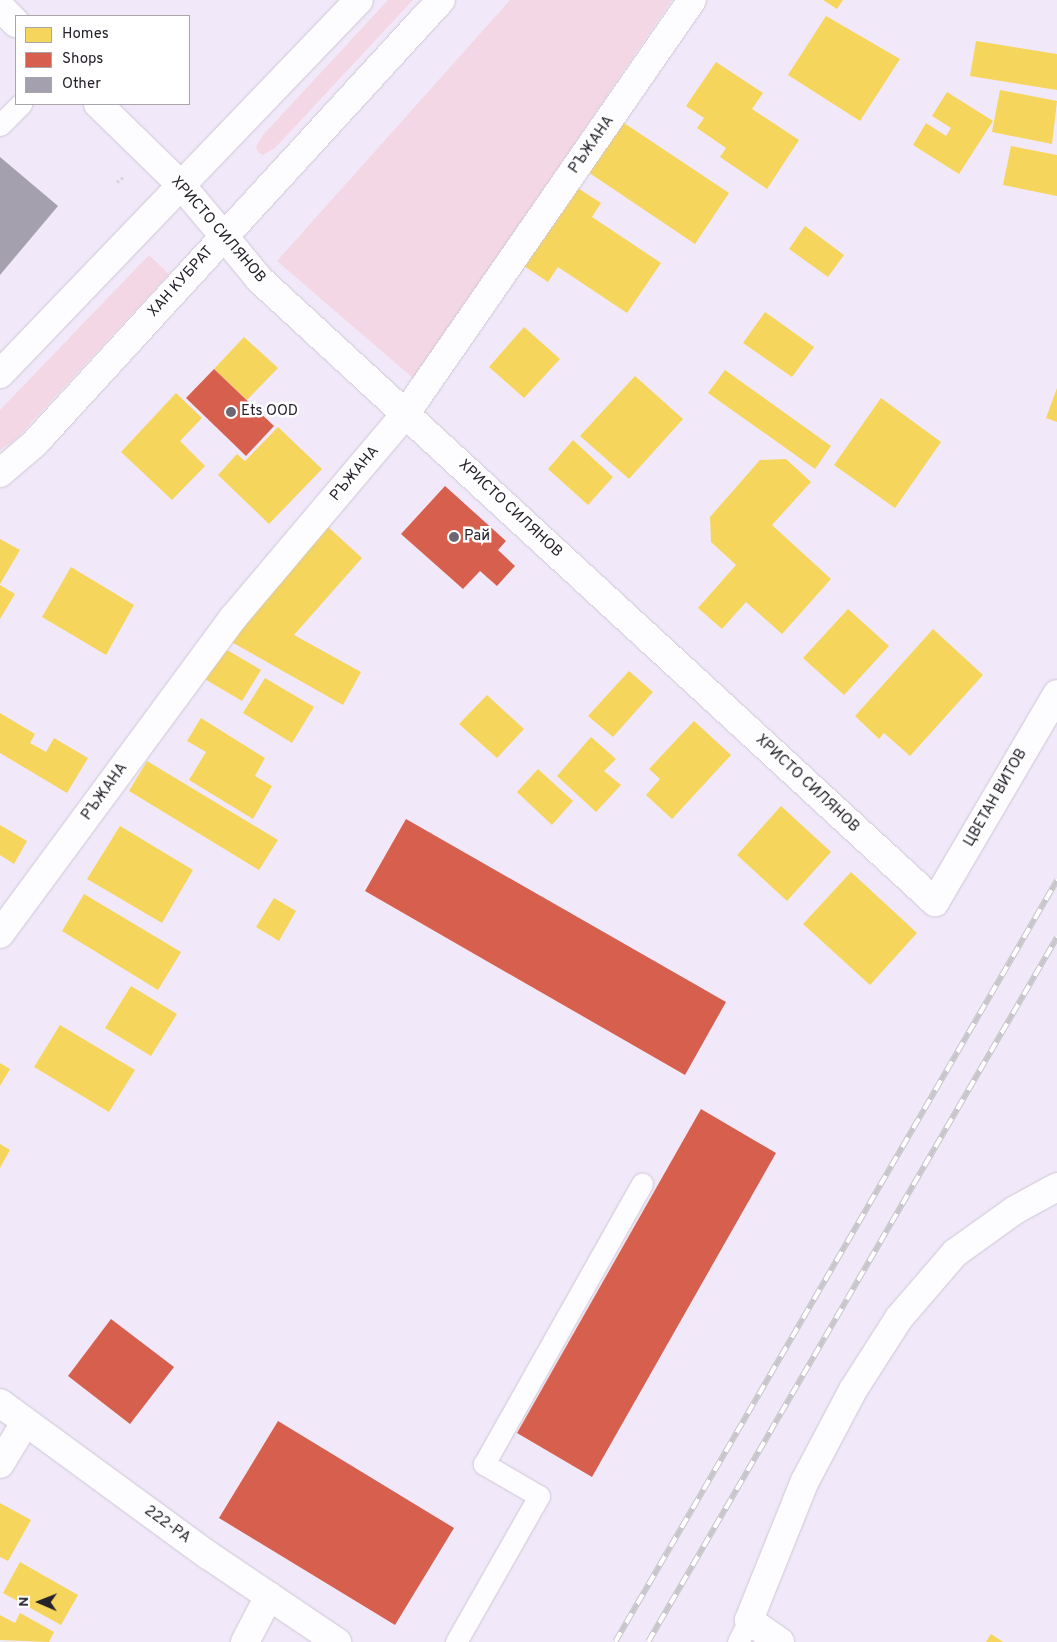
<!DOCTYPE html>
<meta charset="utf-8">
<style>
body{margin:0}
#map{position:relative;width:1057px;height:1642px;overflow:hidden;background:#f1e9f9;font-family:Overpass,sans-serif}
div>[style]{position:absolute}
.green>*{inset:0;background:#f4d7e5}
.homes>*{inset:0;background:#f6d55c}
.shops>*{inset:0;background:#d6604d}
.building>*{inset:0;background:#a4a0ad}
.path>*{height:3px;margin-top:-1.5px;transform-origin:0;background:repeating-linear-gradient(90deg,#d5d3d7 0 2.5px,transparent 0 5px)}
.roads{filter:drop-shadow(0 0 1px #cec7d4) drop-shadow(0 0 1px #cec7d4)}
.service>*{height:21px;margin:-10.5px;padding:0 10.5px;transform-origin:10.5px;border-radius:10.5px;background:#fdfcfe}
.minor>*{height:28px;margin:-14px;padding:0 14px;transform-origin:14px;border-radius:14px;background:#fdfcfe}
.tertiary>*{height:28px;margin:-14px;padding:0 14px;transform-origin:14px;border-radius:14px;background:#fdfcfe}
.rail>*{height:5.5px;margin-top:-2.75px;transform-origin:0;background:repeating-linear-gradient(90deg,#fff 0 11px,#c8c6ca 0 22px);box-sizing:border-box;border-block:1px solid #c8c6ca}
.dots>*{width:14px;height:14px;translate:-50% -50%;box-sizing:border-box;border:2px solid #fff;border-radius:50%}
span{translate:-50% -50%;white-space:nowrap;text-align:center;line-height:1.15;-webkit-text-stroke:5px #fff;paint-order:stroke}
.street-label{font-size:15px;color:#26212b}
.poi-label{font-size:15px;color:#26212b}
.left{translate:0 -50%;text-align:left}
.legend{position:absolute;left:15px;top:15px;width:175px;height:90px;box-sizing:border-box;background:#fff;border:1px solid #a8a6aa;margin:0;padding:6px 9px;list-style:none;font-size:15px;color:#26212b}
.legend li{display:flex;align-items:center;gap:10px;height:25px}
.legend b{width:25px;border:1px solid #a8a6aa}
.north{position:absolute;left:15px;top:1577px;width:50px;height:50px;-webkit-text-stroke:4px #fff;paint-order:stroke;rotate:271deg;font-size:14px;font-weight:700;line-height:20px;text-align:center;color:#26212b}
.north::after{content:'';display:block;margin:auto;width:18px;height:22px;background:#26212b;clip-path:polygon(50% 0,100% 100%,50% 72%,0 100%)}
</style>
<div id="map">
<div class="green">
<i style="clip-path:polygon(388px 0,413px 0,275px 148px,263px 155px,258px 152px,256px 147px,263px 135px)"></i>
<i style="clip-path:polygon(510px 0,672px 0,414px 379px,277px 261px)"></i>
<i style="clip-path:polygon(149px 255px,169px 274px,15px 440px,0 450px,0 410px)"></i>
</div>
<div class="homes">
<i style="clip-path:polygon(823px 0,843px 0,837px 9px)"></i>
<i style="clip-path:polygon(826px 16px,900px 59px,860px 121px,788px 75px)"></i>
<i style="clip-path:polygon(976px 41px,1057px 54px,1057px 90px,970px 76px)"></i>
<i style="clip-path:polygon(716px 62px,763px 93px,752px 109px,799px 140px,767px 189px,720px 157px,726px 148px,697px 128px,704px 118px,686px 106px)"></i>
<i style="clip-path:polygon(1000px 90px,1057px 101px,1052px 144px,992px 132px)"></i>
<i style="clip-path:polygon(947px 92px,993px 121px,959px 174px,913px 145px,926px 123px,946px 136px,951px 128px,932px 116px)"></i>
<i style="clip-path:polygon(615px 117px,729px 193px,695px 244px,582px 168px)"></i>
<i style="clip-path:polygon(1011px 146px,1057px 155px,1057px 196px,1003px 185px)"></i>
<i style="clip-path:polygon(570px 183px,601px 203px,592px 217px,661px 263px,627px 313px,558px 267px,548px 282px,518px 262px)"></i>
<i style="clip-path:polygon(805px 226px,844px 255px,828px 277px,789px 249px)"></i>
<i style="clip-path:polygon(765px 312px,814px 347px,792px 377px,743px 343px)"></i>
<i style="clip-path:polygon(524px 327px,560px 359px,524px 398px,489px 367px)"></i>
<i style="clip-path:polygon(244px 337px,278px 368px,247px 400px,214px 369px)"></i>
<i style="clip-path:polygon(725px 370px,831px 446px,815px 469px,708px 393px)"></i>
<i style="clip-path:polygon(635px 376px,683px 419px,629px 479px,580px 436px)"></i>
<i style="clip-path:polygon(1057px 388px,1057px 422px,1046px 418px)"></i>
<i style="clip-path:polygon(176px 393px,202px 418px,180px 441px,205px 466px,172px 500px,121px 452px)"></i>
<i style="clip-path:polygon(881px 398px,941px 442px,895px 508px,834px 465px)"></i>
<i style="clip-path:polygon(278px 427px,322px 469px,269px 524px,218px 475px,237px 454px,245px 461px)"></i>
<i style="clip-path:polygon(573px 440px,613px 477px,588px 505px,548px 469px)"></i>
<i style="clip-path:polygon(786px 459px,811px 482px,772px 525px,831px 579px,782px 634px,746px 602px,722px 629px,698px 608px,736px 565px,711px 542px,710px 517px,760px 460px)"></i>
<i style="clip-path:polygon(328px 527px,362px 558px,294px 635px,361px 672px,343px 705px,228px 640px)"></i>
<i style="clip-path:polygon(0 539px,20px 550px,0 584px)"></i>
<i style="clip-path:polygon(71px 567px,134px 605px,106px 655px,42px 617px)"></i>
<i style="clip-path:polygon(0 585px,15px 594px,0 619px)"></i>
<i style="clip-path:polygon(848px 609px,889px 646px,844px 695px,803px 658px)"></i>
<i style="clip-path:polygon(933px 629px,983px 675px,910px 756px,884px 733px,879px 739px,855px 716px)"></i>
<i style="clip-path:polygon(222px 647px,261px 670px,242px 701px,203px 678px)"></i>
<i style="clip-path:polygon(629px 671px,653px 692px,613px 737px,588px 716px)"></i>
<i style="clip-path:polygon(265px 678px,314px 707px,292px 743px,243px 713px)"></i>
<i style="clip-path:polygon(487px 695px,524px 729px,497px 758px,459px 724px)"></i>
<i style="clip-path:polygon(0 713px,35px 734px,30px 743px,46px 752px,54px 738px,88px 758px,67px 793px,0 753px)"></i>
<i style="clip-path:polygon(201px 718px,265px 758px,255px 776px,272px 786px,253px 819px,189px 780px,206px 752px,187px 741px)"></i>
<i style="clip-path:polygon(694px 721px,731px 755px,672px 819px,646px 795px,660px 779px,649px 769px)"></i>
<i style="clip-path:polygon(591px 737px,616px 759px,604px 771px,621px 785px,596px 812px,557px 776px)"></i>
<i style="clip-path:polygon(147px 761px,278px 840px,259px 870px,129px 791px)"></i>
<i style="clip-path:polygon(538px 769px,573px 801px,552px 825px,517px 792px)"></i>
<i style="clip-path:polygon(781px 806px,831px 852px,787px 901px,737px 855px)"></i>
<i style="clip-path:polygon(0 825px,27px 841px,14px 864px,0 855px)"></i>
<i style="clip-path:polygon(120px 826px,193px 870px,162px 923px,87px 879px)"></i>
<i style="clip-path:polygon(851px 872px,917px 933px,870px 985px,803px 924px)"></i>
<i style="clip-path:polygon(84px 894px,181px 952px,158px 990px,62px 931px)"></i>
<i style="clip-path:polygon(274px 898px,296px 911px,279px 941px,256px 927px)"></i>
<i style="clip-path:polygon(131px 986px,177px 1014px,151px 1056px,105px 1028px)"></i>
<i style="clip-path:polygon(60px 1025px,135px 1070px,109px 1112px,34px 1067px)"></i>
<i style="clip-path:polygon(0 1063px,10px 1069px,0 1086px)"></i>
<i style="clip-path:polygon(0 1144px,10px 1150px,0 1168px)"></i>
<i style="clip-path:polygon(0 1503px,31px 1520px,8px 1561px,0 1557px)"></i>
<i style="clip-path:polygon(20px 1562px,78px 1595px,61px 1625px,3px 1593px)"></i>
<i style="clip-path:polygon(20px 1613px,54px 1632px,49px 1642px,0 1640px,0 1615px,15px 1623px)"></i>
<i style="clip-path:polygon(991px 1634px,1003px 1642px,986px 1642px)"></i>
</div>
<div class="shops">
<i style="clip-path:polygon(214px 369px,274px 426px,246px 456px,186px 398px)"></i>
<i style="clip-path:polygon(445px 486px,506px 541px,498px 550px,515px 566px,497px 586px,480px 571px,463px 589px,401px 534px)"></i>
<i style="clip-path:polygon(406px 819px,726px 1002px,685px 1075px,365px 891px)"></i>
<i style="clip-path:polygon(701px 1109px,776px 1153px,592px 1477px,517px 1433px)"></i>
<i style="clip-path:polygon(111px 1319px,174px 1367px,130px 1424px,68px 1376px)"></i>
<i style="clip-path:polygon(278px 1421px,454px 1528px,395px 1625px,219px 1518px)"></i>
</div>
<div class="building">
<i style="clip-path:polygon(0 157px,58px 206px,0 275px)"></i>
</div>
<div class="path">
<i style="left:117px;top:182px;width:9px;rotate:-36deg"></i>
</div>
<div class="roads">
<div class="service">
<i style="left:0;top:125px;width:30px;rotate:-45deg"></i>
<i style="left:456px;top:1642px;width:168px;rotate:-60.4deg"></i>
<i style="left:539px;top:1496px;width:64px;rotate:-149.8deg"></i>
<i style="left:484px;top:1464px;width:322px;rotate:-60.6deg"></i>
<i style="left:738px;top:1642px;width:25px;rotate:-63deg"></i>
</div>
<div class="minor">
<i style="left:223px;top:235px;width:58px;rotate:50.6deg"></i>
<i style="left:260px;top:280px;width:918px;rotate:42.66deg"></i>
<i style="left:935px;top:902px;width:241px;rotate:-59.6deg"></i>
<i style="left:0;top:934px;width:393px;rotate:-53.6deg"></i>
<i style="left:233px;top:618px;width:268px;rotate:-49.8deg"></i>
<i style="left:406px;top:413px;width:502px;rotate:-55.3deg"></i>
<i style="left:0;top:1403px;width:258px;rotate:36.2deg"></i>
<i style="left:208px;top:1555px;width:156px;rotate:34deg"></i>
<i style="left:0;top:1464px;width:48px;rotate:-58.6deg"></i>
<i style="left:245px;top:1642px;width:52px;rotate:-62.4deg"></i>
<i style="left:780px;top:1642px;width:38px;rotate:-145deg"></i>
<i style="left:749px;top:1620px;width:150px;rotate:-68.1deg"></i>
<i style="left:805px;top:1481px;width:103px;rotate:-62.2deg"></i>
<i style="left:853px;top:1390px;width:85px;rotate:-57.4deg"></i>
<i style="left:899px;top:1318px;width:86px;rotate:-49.3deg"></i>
<i style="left:955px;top:1253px;width:74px;rotate:-35.6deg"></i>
<i style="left:1015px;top:1210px;width:48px;rotate:-28.7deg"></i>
</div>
<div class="tertiary">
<i style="left:0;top:7px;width:23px;rotate:45deg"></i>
<i style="left:98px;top:104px;width:116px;rotate:44.3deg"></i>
<i style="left:181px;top:185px;width:65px;rotate:50deg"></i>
<i style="left:0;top:374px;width:518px;rotate:-46.17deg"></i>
<i style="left:0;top:473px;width:45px;rotate:-40.5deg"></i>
<i style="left:34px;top:444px;width:602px;rotate:-47.49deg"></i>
</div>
</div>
<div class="rail">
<i style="left:615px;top:1642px;width:881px;rotate:-59.88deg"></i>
<i style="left:648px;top:1642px;width:815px;rotate:-59.88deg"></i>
</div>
<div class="dots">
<i style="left:231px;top:412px;background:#6d6773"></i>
<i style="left:454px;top:537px;background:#6d6773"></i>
</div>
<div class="street-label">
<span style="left:592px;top:145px;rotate:-55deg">РЪЖАНА</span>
<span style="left:218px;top:230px;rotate:49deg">ХРИСТО СИЛЯНОВ</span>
<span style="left:181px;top:282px;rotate:-48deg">ХАН КУБРАТ</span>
<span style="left:355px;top:474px;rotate:-50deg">РЪЖАНА</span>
<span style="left:510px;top:509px;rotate:43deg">ХРИСТО СИЛЯНОВ</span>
<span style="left:807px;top:784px;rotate:43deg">ХРИСТО СИЛЯНОВ</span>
<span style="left:105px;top:792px;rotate:-54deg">РЪЖАНА</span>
<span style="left:996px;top:798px;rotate:-60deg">ЦВЕТАН ВИТОВ</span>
<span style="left:167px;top:1525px;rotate:36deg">222-РА</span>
</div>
<div class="poi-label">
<span class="left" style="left:241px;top:412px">Ets OOD</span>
<span class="left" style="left:464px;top:537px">Рай</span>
</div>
<ul class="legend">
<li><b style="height:14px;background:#f6d55c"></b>Homes</li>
<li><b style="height:14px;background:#d6604d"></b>Shops</li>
<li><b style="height:14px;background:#a4a0ad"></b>Other</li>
</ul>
<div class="north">N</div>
</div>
